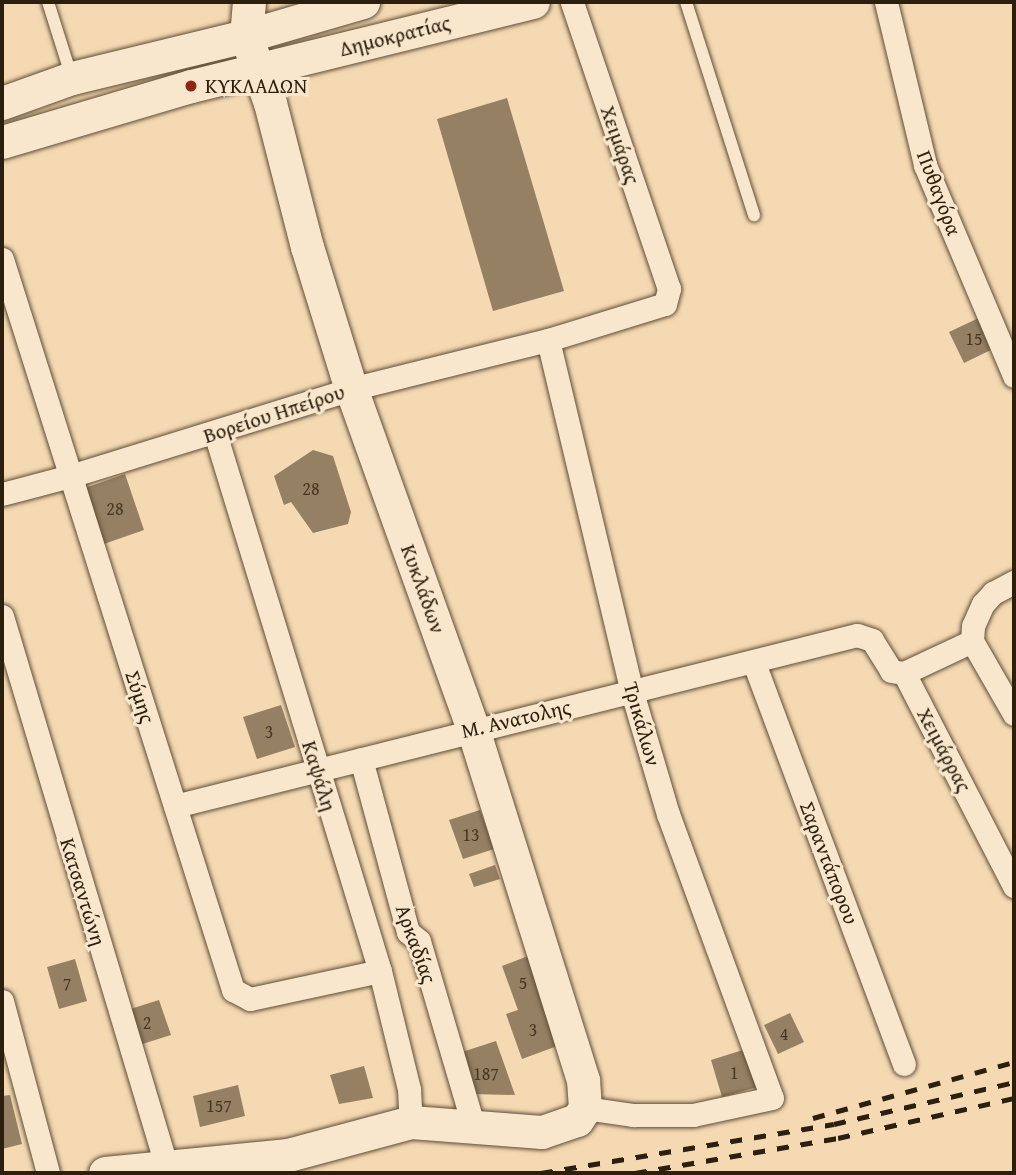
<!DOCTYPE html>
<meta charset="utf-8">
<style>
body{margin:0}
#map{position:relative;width:1016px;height:1175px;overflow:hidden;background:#f5d9b2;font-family:"Gentium Book Plus",serif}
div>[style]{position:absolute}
.building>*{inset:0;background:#958063}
.roads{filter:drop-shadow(0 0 2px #5e4e37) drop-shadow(0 0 2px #5e4e37)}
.lane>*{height:12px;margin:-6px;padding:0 6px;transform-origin:6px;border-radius:6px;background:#f8e6cd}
.street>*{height:23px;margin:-11.5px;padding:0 11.5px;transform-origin:11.5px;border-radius:11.5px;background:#f8e6cd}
.secondary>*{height:33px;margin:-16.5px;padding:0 16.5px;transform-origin:16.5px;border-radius:16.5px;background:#f8e6cd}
.rail>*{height:5px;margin-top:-2.5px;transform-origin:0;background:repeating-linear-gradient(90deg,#2c1f0e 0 12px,transparent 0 24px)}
.dots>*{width:19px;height:19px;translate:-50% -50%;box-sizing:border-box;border:4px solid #f8e6cd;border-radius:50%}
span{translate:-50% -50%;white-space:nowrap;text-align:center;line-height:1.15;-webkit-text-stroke:6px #f8e6cd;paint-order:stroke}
.number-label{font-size:18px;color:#463723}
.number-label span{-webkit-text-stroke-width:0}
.street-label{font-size:21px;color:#2c1f0e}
.poi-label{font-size:21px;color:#2c1f0e}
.left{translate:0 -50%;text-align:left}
.frame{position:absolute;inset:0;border:4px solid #2c1f0e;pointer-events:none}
</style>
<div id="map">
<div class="building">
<i style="clip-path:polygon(507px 98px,564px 291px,493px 311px,437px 119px)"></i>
<i style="clip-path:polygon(985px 315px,999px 346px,964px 363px,949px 332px)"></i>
<i style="clip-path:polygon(313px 450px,333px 456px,351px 512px,348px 524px,313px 533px,291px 502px,284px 505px,274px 476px)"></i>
<i style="clip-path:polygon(125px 474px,144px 530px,104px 544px,85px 488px)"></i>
<i style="clip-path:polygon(281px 705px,295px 747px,257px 759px,243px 717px)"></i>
<i style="clip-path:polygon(480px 810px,494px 849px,463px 859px,449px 820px)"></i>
<i style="clip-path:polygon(495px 865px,500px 879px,474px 887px,469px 874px)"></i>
<i style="clip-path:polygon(528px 956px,560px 1045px,522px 1059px,506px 1014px,518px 1010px,502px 966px)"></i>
<i style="clip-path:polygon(75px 959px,87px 1001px,59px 1009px,47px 967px)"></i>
<i style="clip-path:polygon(159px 1000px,171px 1035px,136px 1046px,124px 1011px)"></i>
<i style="clip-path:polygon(790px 1013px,804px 1042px,778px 1054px,764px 1025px)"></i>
<i style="clip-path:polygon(496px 1041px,515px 1095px,472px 1094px,459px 1053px)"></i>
<i style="clip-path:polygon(746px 1049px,757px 1087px,722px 1097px,711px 1060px)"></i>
<i style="clip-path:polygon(364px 1066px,373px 1098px,339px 1104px,330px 1075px)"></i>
<i style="clip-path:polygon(238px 1085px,245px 1116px,200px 1127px,193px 1096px)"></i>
<i style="clip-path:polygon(10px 1095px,22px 1144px,2px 1149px,2px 1096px)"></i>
</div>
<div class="roads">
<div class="lane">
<i style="left:48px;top:2px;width:80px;rotate:72.5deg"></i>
<i style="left:686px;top:2px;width:224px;rotate:72.3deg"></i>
</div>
<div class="street">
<i style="left:886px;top:2px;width:168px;rotate:76.5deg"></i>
<i style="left:925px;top:165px;width:229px;rotate:67.1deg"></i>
<i style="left:2px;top:259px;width:767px;rotate:72.46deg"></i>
<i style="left:233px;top:990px;width:19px;rotate:28deg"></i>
<i style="left:250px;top:999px;width:133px;rotate:-12.2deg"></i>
<i style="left:548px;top:340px;width:362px;rotate:76.6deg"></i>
<i style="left:632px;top:692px;width:127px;rotate:73.6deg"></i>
<i style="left:668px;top:814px;width:302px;rotate:69.9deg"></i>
<i style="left:772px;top:1098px;width:81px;rotate:167.9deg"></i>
<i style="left:693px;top:1115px;width:60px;rotate:180deg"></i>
<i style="left:633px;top:1115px;width:49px;rotate:-171.7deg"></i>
<i style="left:215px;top:433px;width:563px;rotate:72.95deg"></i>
<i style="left:380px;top:971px;width:122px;rotate:76.2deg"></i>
<i style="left:409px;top:1089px;width:33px;rotate:87deg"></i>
<i style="left:2px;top:494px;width:70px;rotate:-14.8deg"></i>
<i style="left:70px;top:476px;width:294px;rotate:-17.2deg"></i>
<i style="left:351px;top:389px;width:203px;rotate:-14deg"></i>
<i style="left:548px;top:340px;width:122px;rotate:-17.1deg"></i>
<i style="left:665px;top:304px;width:16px;rotate:-75deg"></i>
<i style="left:669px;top:289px;width:303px;rotate:-108.7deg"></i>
<i style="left:2px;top:616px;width:576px;rotate:73.36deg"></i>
<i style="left:972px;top:641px;width:84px;rotate:60.1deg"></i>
<i style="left:754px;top:663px;width:428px;rotate:69.5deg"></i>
<i style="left:904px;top:673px;width:240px;rotate:62.7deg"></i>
<i style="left:904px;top:673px;width:75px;rotate:-25.2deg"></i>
<i style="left:972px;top:641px;width:15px;rotate:-86deg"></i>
<i style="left:973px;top:626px;width:24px;rotate:-66deg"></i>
<i style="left:983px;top:604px;width:15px;rotate:-48deg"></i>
<i style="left:993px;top:593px;width:24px;rotate:-28deg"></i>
<i style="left:361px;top:759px;width:179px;rotate:74.8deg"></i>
<i style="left:408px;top:932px;width:14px;rotate:39deg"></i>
<i style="left:419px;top:941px;width:195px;rotate:73.6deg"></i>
<i style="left:175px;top:806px;width:703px;rotate:-14.08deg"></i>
<i style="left:857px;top:635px;width:16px;rotate:18deg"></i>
<i style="left:872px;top:640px;width:36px;rotate:58deg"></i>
<i style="left:891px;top:671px;width:13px;rotate:9deg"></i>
<i style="left:2px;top:1001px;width:178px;rotate:75deg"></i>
</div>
<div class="secondary">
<i style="left:2px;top:103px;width:74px;rotate:-19.7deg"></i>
<i style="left:72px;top:78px;width:179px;rotate:-13.6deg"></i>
<i style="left:246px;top:36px;width:122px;rotate:-16.2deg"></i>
<i style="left:2px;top:142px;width:197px;rotate:-16.5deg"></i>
<i style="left:191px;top:86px;width:352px;rotate:-13.8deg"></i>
<i style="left:105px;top:1173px;width:184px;rotate:-5.6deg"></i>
<i style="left:288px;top:1155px;width:127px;rotate:-15deg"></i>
<i style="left:411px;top:1122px;width:131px;rotate:4.4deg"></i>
<i style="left:542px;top:1132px;width:37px;rotate:-19deg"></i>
<i style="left:577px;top:1120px;width:14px;rotate:-56deg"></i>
<i style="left:585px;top:1108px;width:28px;rotate:-94deg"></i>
<i style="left:583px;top:1080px;width:368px;rotate:-107.4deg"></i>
<i style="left:473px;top:729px;width:361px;rotate:-109.7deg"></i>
<i style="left:351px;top:389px;width:149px;rotate:-107.2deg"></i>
<i style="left:307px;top:247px;width:149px;rotate:-104.4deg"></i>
<i style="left:270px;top:103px;width:71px;rotate:-109.7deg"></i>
<i style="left:246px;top:36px;width:34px;rotate:-85deg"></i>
</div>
</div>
<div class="rail">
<i style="left:813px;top:1118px;width:209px;rotate:-15.6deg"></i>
<i style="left:541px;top:1173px;width:297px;rotate:-9.5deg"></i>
<i style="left:834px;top:1124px;width:185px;rotate:-13.1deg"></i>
<i style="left:635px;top:1173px;width:206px;rotate:-9.8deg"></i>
<i style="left:838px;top:1138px;width:180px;rotate:-12.8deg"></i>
</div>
<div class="dots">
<i style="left:191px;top:86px;background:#8f2418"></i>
</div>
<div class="number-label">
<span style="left:974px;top:339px">15</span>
<span style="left:311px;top:489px">28</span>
<span style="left:115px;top:509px">28</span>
<span style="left:269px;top:732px">3</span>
<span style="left:471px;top:835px">13</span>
<span style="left:523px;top:983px">5</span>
<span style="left:67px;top:984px">7</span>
<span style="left:147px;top:1023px">2</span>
<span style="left:533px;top:1030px">3</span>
<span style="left:784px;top:1034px">4</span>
<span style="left:734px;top:1073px">1</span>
<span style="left:486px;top:1074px">187</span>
<span style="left:219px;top:1106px">157</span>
</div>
<div class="street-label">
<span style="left:395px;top:36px;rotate:-14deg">Δημοκρατίας</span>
<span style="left:620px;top:145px;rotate:71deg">Χειμάρας</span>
<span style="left:939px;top:193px;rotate:69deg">Πυθαγόρα</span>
<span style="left:274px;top:414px;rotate:-18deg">Βορείου Ηπείρου</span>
<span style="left:423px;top:589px;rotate:70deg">Κυκλάδων</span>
<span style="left:140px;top:697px;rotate:72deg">Σύμης</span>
<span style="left:516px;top:719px;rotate:-13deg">Μ. Ανατολης</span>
<span style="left:642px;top:724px;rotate:74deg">Τρικάλων</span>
<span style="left:944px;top:750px;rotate:62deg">Χειμάρρας</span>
<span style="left:319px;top:776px;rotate:73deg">Καψάλη</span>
<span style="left:829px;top:863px;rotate:69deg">Σαραντάπορου</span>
<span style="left:83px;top:892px;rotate:73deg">Κατσαντώνη</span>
<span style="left:416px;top:944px;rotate:70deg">Αρκαδίας</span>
</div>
<div class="poi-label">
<span class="left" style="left:205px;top:86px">ΚΥΚΛΑΔΩΝ</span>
</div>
<div class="frame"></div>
</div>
